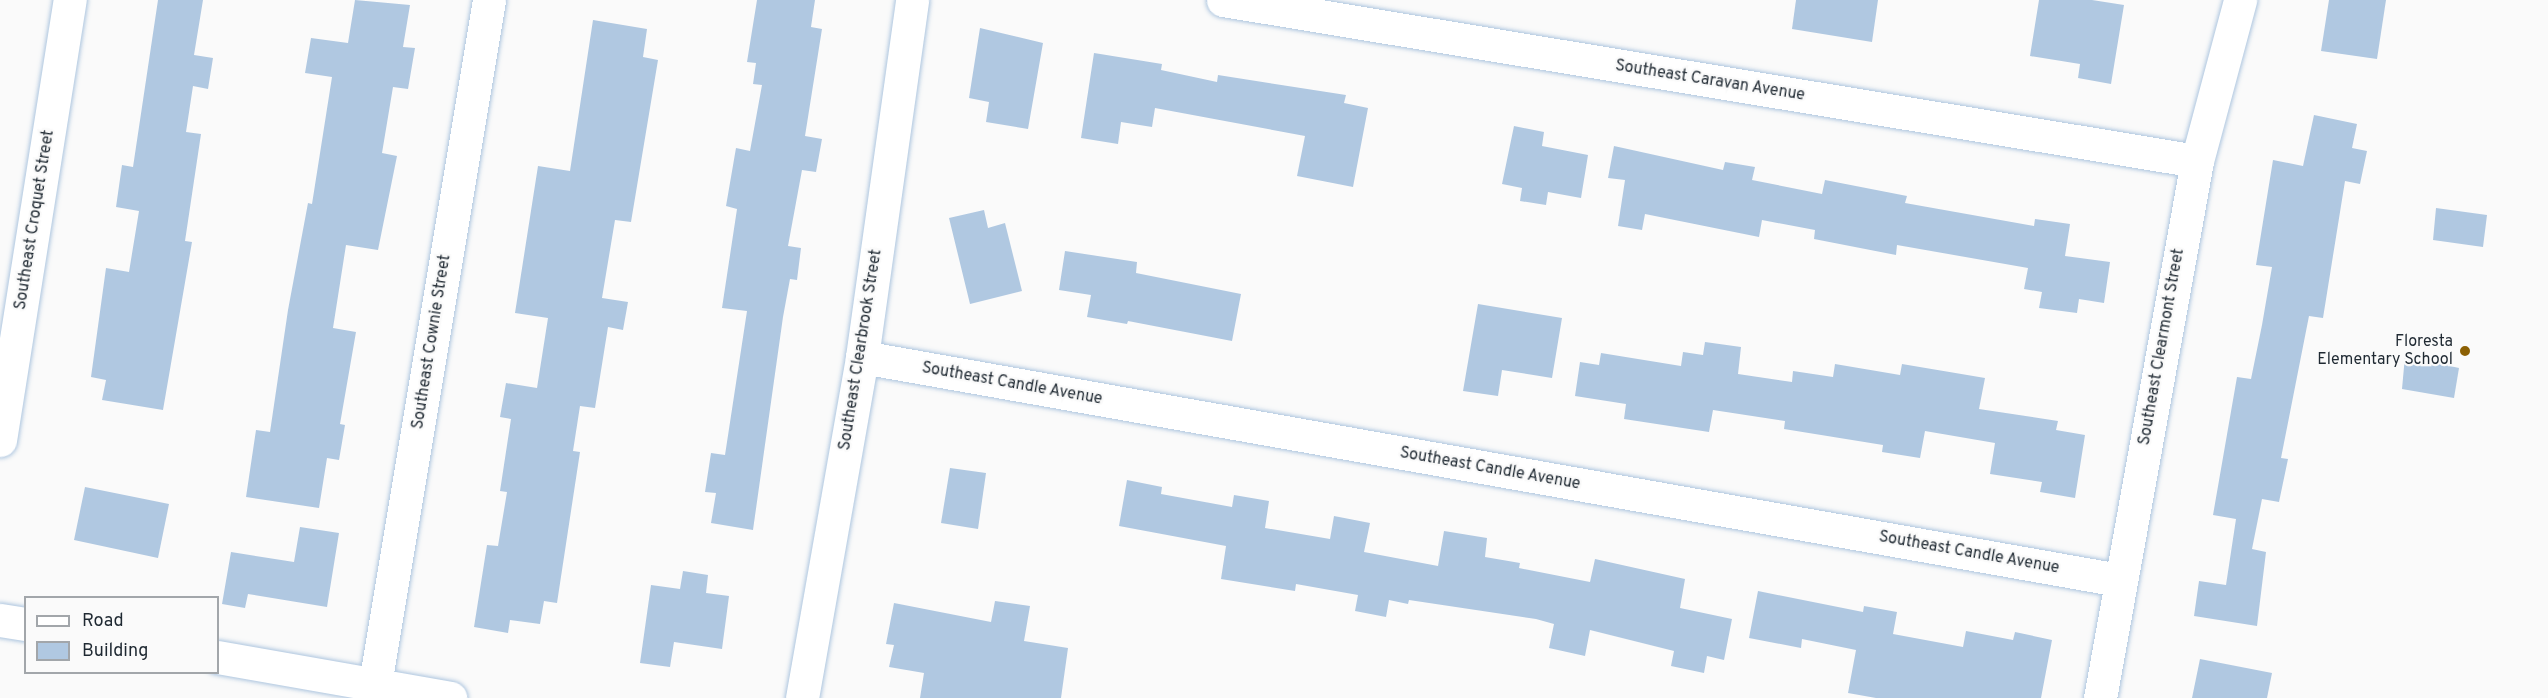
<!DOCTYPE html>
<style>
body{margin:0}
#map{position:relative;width:2548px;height:698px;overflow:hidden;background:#fafafa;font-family:Overpass,sans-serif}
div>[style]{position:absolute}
.building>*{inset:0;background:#b0c8e1}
.roads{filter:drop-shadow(0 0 2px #aec6df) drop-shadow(0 0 2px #aec6df)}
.minor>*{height:33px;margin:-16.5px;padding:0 16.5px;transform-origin:16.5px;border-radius:16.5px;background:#fff}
.dots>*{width:16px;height:16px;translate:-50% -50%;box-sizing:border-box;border:3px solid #fafafa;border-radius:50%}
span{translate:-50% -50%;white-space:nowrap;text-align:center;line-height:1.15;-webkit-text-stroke:4.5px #fafafa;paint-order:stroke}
.street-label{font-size:16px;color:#1f2932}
.poi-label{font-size:16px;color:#1f2932}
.right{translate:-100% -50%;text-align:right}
.legend{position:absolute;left:24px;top:596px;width:195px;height:78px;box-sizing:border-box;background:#fafafa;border:2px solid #a2a6aa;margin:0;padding:8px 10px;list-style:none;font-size:18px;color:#1f2932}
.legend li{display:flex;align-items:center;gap:12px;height:30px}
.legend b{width:30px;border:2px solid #a2a6aa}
</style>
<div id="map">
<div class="building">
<i style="clip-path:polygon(158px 0,203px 0,194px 55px,213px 58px,208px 89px,193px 86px,186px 132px,201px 134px,185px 241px,192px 242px,163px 410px,102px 400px,106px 380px,91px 377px,106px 268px,129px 272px,139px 211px,116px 207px,122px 165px,133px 167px)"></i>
<i style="clip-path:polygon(355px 0,410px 5px,403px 47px,415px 48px,408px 89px,393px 87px,382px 153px,397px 156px,378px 250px,346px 245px,333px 328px,356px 332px,340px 424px,345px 425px,339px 460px,327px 458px,319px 508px,246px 497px,256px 430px,270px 432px,288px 310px,308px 203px,312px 204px,332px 77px,305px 73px,311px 38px,348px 43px)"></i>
<i style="clip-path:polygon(757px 0,815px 0,811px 27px,822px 29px,805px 136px,822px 139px,816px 172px,802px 170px,788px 246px,801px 248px,797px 280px,790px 279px,783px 317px,753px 530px,711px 523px,716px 493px,705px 492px,711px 453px,725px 455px,747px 311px,722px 308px,737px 209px,726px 206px,736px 148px,750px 151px,762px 85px,753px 84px,756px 63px,747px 62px)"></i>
<i style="clip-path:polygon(1796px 0,1878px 0,1872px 42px,1792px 29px)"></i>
<i style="clip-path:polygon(2039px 0,2092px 0,2124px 5px,2111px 84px,2078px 78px,2080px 64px,2030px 56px)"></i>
<i style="clip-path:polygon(2329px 0,2386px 0,2377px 59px,2321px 51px)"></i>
<i style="clip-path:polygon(593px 20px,647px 29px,643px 57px,658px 60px,631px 222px,615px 220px,602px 298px,628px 302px,623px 330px,608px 327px,595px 408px,580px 406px,573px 451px,580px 452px,557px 603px,544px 601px,540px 624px,510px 620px,508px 633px,474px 627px,487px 545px,498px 546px,507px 492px,500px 491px,511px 419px,500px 417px,506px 383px,537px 388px,548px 318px,515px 313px,538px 166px,570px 171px)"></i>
<i style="clip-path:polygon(980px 28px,1043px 43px,1028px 129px,986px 122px,989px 102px,969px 98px)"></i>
<i style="clip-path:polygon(1094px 53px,1162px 64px,1161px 70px,1217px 82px,1218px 75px,1346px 95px,1344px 103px,1368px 108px,1353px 187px,1297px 176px,1305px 136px,1155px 108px,1152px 127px,1121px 122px,1118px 144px,1081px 138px)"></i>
<i style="clip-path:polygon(2314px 115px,2357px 124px,2352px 148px,2367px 151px,2360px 184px,2345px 181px,2323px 318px,2309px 316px,2281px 458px,2288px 459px,2279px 502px,2262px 499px,2252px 549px,2266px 552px,2257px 626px,2194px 616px,2199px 581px,2226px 585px,2236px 519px,2213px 515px,2237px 377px,2251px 379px,2262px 325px,2272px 267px,2256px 265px,2273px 160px,2303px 166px)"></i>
<i style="clip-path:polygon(1514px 126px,1544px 132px,1542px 146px,1588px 155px,1581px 198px,1548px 192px,1546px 205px,1520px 201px,1522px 188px,1502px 184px)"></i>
<i style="clip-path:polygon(1614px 146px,1723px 170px,1725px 162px,1755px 167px,1752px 180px,1822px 194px,1825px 180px,1907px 196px,1905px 203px,2034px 226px,2035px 219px,2070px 224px,2065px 256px,2110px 262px,2104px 303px,2079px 299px,2077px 313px,2039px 308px,2042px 292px,2024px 289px,2028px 268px,1897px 245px,1896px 255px,1814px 239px,1815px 230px,1762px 220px,1759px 237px,1645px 214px,1642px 230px,1618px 226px,1625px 180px,1608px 178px)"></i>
<i style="clip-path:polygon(2436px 208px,2487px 215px,2483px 247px,2433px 240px)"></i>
<i style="clip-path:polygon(984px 210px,988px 228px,1005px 223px,1022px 291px,970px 304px,949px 218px)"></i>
<i style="clip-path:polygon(1065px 251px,1137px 262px,1136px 273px,1241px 294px,1232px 341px,1128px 321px,1127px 324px,1087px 317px,1091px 295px,1059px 290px)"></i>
<i style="clip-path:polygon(1478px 304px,1562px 318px,1552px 378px,1502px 370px,1498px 396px,1463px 391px)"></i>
<i style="clip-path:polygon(1705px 342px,1741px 347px,1738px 374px,1792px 382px,1793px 371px,1833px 377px,1835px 364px,1900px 375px,1902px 364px,1985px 378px,1979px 409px,2058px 421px,2056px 430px,2085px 435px,2075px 498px,2040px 492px,2042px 482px,1990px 474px,1995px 443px,1925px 431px,1920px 458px,1882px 452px,1883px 445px,1784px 429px,1785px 421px,1713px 410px,1709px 432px,1624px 419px,1626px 404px,1575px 396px,1580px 362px,1599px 365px,1601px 353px,1681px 366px,1683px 352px,1703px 355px)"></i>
<i style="clip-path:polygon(2405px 356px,2459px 368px,2454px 398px,2402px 389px)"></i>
<i style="clip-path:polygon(950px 468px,986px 473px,978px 529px,941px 523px)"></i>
<i style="clip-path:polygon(1127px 480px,1162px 487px,1161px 494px,1232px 507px,1234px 495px,1269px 501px,1265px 528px,1330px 539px,1334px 516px,1370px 523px,1364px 552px,1438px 566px,1444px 531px,1487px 538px,1485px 557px,1520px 563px,1519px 568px,1590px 582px,1595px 559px,1685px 579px,1680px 608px,1732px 619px,1724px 660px,1707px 656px,1704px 673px,1671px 666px,1674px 651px,1590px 630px,1585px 656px,1549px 648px,1554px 624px,1536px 619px,1409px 600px,1408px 604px,1389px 600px,1386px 617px,1355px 611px,1358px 595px,1296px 584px,1295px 591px,1221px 579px,1226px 546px,1119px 526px)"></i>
<i style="clip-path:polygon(85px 487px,169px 504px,158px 558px,74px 540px)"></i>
<i style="clip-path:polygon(300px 527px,339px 533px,327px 607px,248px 594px,245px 608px,222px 604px,231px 552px,294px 562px)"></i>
<i style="clip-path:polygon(683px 571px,708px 575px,706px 593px,729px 596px,722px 649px,674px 642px,670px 667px,640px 663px,651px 585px,680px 589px)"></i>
<i style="clip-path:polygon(1758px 591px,1863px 612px,1864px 606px,1897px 612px,1893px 634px,1963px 647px,1966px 631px,2013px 640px,2015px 632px,2052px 640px,2041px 698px,1876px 698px,1848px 693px,1856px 650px,1802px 639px,1801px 648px,1749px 638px)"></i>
<i style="clip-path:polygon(995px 601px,1030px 606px,1024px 641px,1068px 648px,1061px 698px,920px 698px,924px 673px,889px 667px,894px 645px,886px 644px,894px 603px,991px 622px)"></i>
<i style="clip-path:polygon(2200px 659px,2272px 673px,2267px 698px,2192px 698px)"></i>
</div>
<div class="roads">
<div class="minor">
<i style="left:1223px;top:0;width:987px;rotate:9.39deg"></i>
<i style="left:862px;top:357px;width:1277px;rotate:10.06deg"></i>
<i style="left:0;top:440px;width:446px;rotate:-81deg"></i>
<i style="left:0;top:620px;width:26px;rotate:9deg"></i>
<i style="left:218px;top:657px;width:236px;rotate:10deg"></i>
<i style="left:375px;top:684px;width:693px;rotate:-80.54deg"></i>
<i style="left:802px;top:698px;width:346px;rotate:-80deg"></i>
<i style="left:862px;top:357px;width:360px;rotate:-82deg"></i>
<i style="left:2100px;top:698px;width:546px;rotate:-79.76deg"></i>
<i style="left:2197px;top:161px;width:167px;rotate:-75deg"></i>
</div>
</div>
<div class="dots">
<i style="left:2465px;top:351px;background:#8c6004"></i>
</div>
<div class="street-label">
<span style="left:1710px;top:81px;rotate:9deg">Southeast Caravan Avenue</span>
<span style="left:35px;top:220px;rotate:-81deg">Southeast Croquet Street</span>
<span style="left:432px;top:342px;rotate:-81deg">Southeast Cownie Street</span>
<span style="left:2162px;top:347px;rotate:-80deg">Southeast Clearmont Street</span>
<span style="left:861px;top:350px;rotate:-81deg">Southeast Clearbrook Street</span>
<span style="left:1012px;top:384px;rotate:10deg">Southeast Candle Avenue</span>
<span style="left:1490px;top:469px;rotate:10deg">Southeast Candle Avenue</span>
<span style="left:1969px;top:553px;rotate:10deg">Southeast Candle Avenue</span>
</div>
<div class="poi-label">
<span class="right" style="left:2453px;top:351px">Floresta<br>Elementary School</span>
</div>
<ul class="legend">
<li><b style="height:8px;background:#fff"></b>Road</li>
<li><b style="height:16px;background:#b0c8e1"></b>Building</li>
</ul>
</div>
